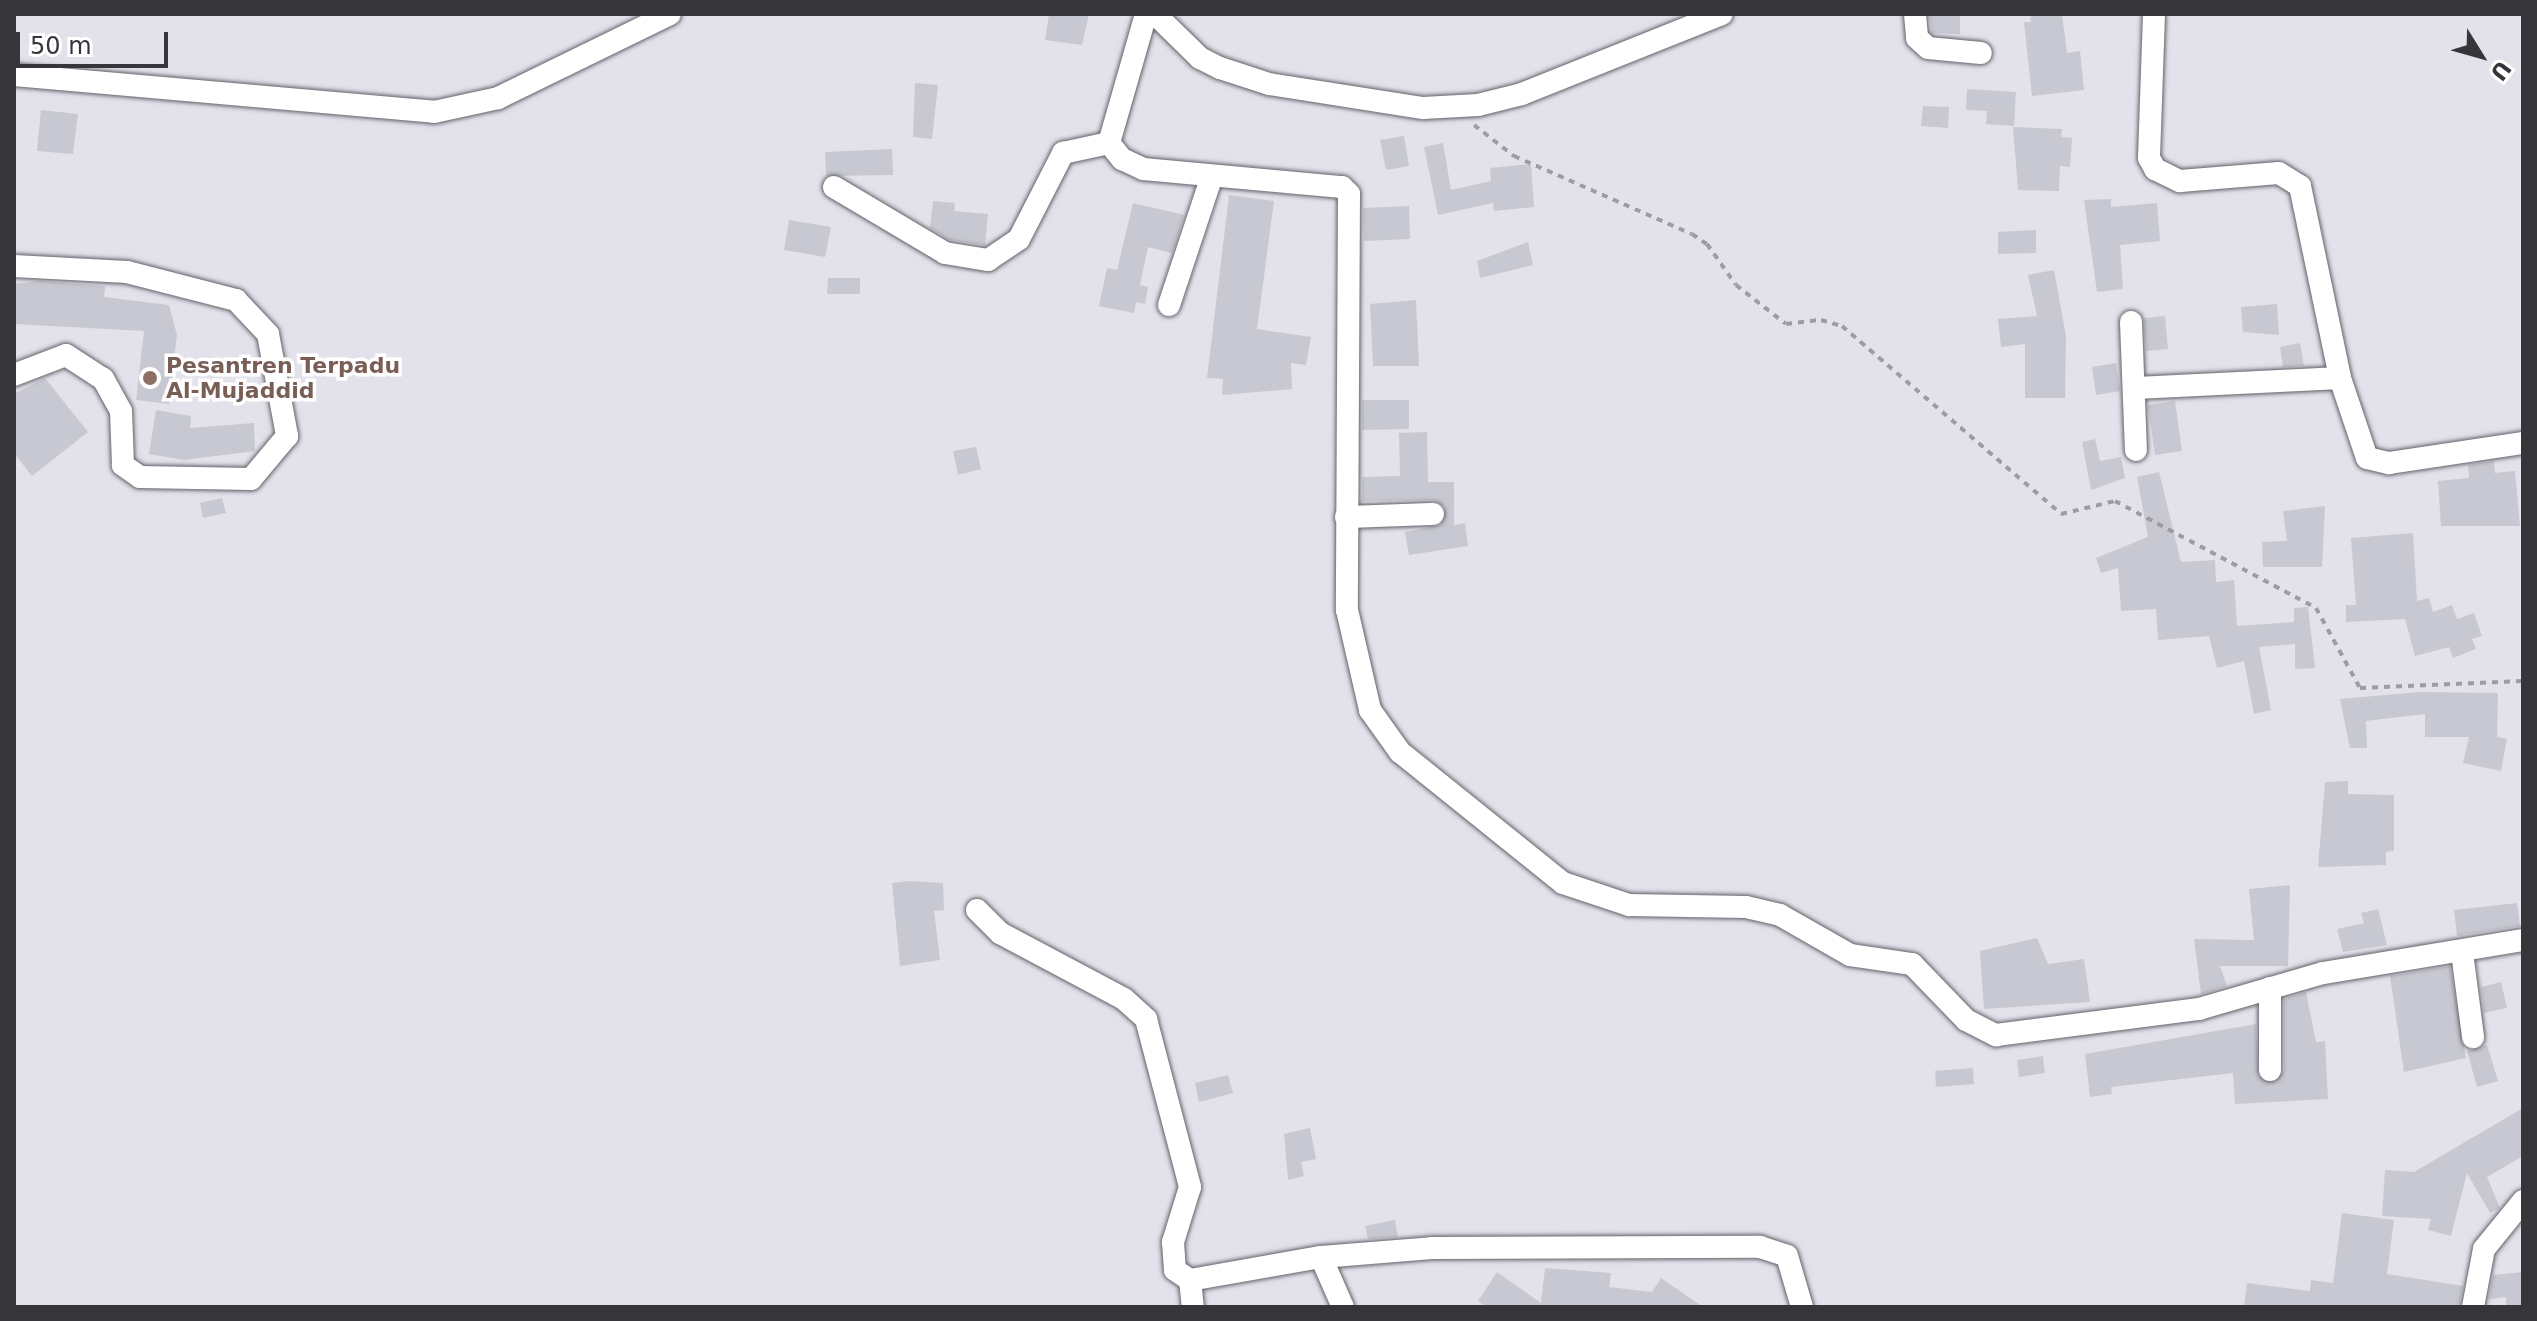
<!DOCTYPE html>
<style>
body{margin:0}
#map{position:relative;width:2537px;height:1321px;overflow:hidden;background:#e3e2eb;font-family:"DejaVu Sans",sans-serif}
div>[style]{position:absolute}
.building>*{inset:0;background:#c7c8d1}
.path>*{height:4px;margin-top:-2px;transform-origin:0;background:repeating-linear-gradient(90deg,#9c9ca3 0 6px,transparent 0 12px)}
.roads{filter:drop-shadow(0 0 2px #62626a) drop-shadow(0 0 2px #62626a)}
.minor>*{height:22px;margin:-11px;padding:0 11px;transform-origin:11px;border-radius:11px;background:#fff}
.dots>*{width:22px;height:22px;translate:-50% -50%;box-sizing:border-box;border:4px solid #fff;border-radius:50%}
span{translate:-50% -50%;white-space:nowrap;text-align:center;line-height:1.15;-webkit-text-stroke:7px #fff;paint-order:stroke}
.education-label{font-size:22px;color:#785e54;font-weight:700}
.left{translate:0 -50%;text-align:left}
.frame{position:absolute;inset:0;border:16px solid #36363a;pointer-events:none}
.north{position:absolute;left:2441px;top:16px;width:80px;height:80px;-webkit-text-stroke:6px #fff;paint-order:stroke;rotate:127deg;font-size:22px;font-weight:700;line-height:32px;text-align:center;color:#36363a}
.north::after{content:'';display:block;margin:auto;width:28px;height:36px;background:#36363a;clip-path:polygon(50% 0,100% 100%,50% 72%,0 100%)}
.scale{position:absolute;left:16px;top:32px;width:152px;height:36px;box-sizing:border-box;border:4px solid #36363a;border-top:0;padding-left:10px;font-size:24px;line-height:28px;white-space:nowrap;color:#36363a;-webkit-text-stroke:6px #fff;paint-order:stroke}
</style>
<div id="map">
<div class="building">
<i style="clip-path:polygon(1049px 14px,1089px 14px,1082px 45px,1045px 40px)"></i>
<i style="clip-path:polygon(1929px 14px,1960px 14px,1960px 34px,1932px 33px)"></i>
<i style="clip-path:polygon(2030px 14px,2062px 14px,2067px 53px,2080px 51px,2084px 90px,2032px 96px,2024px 22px,2031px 22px)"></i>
<i style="clip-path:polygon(915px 83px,938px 85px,932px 139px,913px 137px)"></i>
<i style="clip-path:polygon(1967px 89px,2016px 92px,2014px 126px,1986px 124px,1987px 111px,1966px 110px)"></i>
<i style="clip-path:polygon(1923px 106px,1949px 107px,1948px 128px,1921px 126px)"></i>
<i style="clip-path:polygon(41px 110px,78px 114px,73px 154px,37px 151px)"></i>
<i style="clip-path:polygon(2013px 127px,2062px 129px,2061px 137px,2072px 138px,2070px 167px,2060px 166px,2059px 191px,2018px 190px)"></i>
<i style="clip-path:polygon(1404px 136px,1409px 166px,1386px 170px,1380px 140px)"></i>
<i style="clip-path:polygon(1443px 143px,1451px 190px,1491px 181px,1490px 168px,1531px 164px,1534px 207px,1494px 211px,1493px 203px,1438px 215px,1424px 147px)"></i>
<i style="clip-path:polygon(892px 149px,893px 175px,826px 176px,825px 152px)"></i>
<i style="clip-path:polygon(1229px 195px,1274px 201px,1257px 329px,1311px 337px,1306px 365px,1291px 363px,1292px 389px,1222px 395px,1223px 379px,1207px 378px)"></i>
<i style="clip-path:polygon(2111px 199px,2111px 207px,2157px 203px,2160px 241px,2120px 245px,2123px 289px,2097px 292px,2084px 200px)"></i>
<i style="clip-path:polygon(933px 201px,955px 203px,954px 211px,988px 214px,985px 245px,950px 240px,930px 228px)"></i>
<i style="clip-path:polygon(1133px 203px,1184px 215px,1172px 253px,1148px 247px,1140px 285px,1148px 287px,1145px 304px,1136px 302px,1134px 313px,1099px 306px,1107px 268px,1117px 270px)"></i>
<i style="clip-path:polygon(1409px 206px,1410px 239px,1364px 241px,1363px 208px)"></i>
<i style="clip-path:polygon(789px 220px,831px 227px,825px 257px,784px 250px)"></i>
<i style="clip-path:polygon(2036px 230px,2036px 253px,1998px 254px,1998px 232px)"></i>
<i style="clip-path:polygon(1528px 242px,1533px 265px,1480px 278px,1477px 261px)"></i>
<i style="clip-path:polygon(2054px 270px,2066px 336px,2065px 398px,2025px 398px,2025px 344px,2001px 347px,1998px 319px,2037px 316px,2028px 275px)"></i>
<i style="clip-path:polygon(828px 278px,860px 278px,860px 294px,827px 294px)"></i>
<i style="clip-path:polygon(40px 281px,105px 286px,104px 297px,169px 305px,177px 335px,169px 404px,136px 400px,144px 331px,14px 324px,14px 284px)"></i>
<i style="clip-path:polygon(1416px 300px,1419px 366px,1373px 366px,1370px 304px)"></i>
<i style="clip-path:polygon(2277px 304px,2279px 335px,2243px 332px,2241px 307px)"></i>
<i style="clip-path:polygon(2165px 316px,2168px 349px,2146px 351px,2144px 318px)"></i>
<i style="clip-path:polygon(2300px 343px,2304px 366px,2283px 367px,2280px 347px)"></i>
<i style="clip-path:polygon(2116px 363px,2120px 391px,2096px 395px,2092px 367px)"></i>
<i style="clip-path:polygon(45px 378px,88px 432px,32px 476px,14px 453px,14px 394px)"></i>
<i style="clip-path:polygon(1362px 400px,1409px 400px,1409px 429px,1362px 430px)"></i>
<i style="clip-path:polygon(2175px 401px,2182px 451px,2155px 455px,2148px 405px)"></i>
<i style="clip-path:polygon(156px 410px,191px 416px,190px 428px,254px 423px,255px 451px,184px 460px,149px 454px)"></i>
<i style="clip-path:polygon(1427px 432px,1428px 482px,1454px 482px,1454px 525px,1465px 523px,1468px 546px,1409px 555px,1405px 532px,1441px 525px,1445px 507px,1433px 500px,1362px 501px,1362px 477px,1400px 476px,1399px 433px)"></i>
<i style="clip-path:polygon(2095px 439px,2100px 461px,2121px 457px,2125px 478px,2091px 490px,2082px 442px)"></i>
<i style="clip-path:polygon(976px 447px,981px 469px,958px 475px,953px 451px)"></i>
<i style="clip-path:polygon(2494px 461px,2495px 473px,2515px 471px,2520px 526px,2441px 526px,2438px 481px,2469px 478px,2468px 465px)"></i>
<i style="clip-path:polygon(2159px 472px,2181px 562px,2215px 560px,2216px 582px,2234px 580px,2237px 626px,2294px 622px,2294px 608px,2308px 607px,2315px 668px,2295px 669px,2295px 644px,2259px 647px,2271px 710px,2254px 714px,2244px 661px,2217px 668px,2209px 636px,2158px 640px,2156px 609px,2121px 611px,2118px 568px,2101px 573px,2096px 558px,2148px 537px,2137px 477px)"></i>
<i style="clip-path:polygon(222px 498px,226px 513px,203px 518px,200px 503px)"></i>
<i style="clip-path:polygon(2325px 506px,2322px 567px,2263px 567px,2262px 542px,2287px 541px,2283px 511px)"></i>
<i style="clip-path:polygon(2413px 533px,2417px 601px,2429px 598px,2433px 612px,2452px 605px,2457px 619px,2474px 613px,2482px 636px,2472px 639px,2476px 649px,2453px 658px,2449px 647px,2415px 656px,2405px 619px,2346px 622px,2346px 605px,2356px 605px,2351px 538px)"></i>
<i style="clip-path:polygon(2419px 692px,2498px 693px,2497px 737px,2507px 739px,2501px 771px,2463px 763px,2469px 737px,2425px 737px,2425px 714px,2366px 721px,2367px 748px,2350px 748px,2340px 699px)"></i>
<i style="clip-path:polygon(2348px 781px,2348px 794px,2394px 795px,2394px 851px,2386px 852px,2386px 865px,2318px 867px,2325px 782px)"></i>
<i style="clip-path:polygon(909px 881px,943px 883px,944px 910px,934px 911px,940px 960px,900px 966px,892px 883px)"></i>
<i style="clip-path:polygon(2290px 885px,2288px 966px,2220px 966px,2227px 986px,2201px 994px,2194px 939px,2254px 940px,2249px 889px)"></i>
<i style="clip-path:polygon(2517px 903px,2520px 926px,2457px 936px,2454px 910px)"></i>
<i style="clip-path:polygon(2378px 909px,2387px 945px,2343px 952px,2337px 929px,2364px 923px,2361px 913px)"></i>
<i style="clip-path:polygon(2037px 938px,2048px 964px,2084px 959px,2090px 1002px,1984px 1009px,1980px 951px)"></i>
<i style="clip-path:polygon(2450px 966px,2466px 1058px,2404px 1072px,2390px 976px)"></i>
<i style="clip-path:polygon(2501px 982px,2507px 1008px,2484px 1013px,2481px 987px)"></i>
<i style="clip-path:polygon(2306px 992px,2316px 1042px,2325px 1041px,2328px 1099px,2235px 1104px,2233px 1073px,2111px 1087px,2112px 1094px,2090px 1097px,2085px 1054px,2256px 1024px,2258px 1076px,2276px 1082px,2284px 1070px,2284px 999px)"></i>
<i style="clip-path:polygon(2487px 1045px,2498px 1081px,2477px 1087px,2467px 1051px)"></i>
<i style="clip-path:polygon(2043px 1056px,2045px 1073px,2019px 1077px,2017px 1060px)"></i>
<i style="clip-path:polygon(1973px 1068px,1974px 1084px,1936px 1087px,1935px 1071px)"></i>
<i style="clip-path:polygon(1228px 1075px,1233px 1093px,1199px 1102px,1195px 1083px)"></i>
<i style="clip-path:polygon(2523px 1108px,2523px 1156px,2487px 1177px,2500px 1208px,2490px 1213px,2467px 1173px,2451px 1236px,2428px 1230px,2431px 1219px,2382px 1216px,2385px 1170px,2414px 1172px)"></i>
<i style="clip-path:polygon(1310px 1128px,1316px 1159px,1301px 1162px,1304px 1176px,1288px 1180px,1284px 1134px)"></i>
<i style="clip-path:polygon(2342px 1213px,2394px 1220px,2387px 1274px,2463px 1286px,2459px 1307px,2244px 1307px,2247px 1283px,2310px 1291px,2311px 1280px,2333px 1283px)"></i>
<i style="clip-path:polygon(1395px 1220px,1398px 1237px,1368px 1239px,1365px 1226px)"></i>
<i style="clip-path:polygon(1545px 1268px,1611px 1273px,1609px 1287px,1652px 1292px,1661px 1278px,1703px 1307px,1487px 1307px,1478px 1301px,1497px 1272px,1541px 1303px)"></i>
<i style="clip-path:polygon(2523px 1272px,2523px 1307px,2506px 1307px,2506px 1297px,2489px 1299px,2493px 1275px)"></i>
</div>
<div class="path">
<i style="left:1474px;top:125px;width:51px;rotate:37.8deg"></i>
<i style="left:1514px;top:156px;width:194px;rotate:23.7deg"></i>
<i style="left:1692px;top:234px;width:18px;rotate:34deg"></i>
<i style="left:1707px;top:244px;width:50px;rotate:54.7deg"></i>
<i style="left:1736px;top:285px;width:63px;rotate:38deg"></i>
<i style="left:1786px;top:324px;width:35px;rotate:-7deg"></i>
<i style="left:1821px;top:320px;width:22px;rotate:16deg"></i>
<i style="left:1842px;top:326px;width:289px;rotate:40.6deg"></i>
<i style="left:2061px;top:514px;width:56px;rotate:-13.5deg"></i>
<i style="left:2115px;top:501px;width:228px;rotate:28deg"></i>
<i style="left:2316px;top:608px;width:91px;rotate:61.2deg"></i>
<i style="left:2360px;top:688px;width:163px;rotate:-2.5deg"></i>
</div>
<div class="roads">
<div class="minor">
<i style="left:1146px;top:14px;width:134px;rotate:106deg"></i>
<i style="left:1109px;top:143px;width:21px;rotate:51deg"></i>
<i style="left:1122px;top:159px;width:23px;rotate:25deg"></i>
<i style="left:1143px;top:169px;width:200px;rotate:5.2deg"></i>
<i style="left:1342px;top:187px;width:10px;rotate:45deg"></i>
<i style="left:1349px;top:194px;width:416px;rotate:90.3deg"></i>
<i style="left:1347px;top:610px;width:103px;rotate:77deg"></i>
<i style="left:1370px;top:710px;width:52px;rotate:54.5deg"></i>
<i style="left:1400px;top:752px;width:209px;rotate:38.8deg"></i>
<i style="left:1563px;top:883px;width:70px;rotate:18.4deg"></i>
<i style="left:1629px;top:905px;width:117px;rotate:1deg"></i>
<i style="left:1746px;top:907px;width:35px;rotate:13deg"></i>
<i style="left:1780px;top:915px;width:81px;rotate:29.7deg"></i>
<i style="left:1850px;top:955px;width:63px;rotate:8.3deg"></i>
<i style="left:1912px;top:964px;width:78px;rotate:46deg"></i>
<i style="left:1966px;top:1020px;width:34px;rotate:27deg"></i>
<i style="left:1996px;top:1035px;width:205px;rotate:-7.3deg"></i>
<i style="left:2199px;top:1009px;width:129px;rotate:-16.2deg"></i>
<i style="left:2323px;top:973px;width:203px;rotate:-9.4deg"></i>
<i style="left:1155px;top:14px;width:63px;rotate:44.4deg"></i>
<i style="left:1200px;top:58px;width:22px;rotate:27deg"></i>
<i style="left:1220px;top:68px;width:52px;rotate:18.1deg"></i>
<i style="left:1269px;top:84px;width:156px;rotate:8.9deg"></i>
<i style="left:1423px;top:108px;width:55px;rotate:-3.1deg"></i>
<i style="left:1478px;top:105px;width:45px;rotate:-14deg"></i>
<i style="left:1522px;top:94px;width:215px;rotate:-21.8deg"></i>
<i style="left:1915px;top:14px;width:24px;rotate:85deg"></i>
<i style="left:1917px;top:38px;width:15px;rotate:42deg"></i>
<i style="left:1928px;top:48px;width:53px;rotate:5.4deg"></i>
<i style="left:2154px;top:14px;width:144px;rotate:92deg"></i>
<i style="left:2149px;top:158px;width:13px;rotate:61deg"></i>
<i style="left:2155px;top:169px;width:28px;rotate:26deg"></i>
<i style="left:2180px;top:181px;width:99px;rotate:-4.6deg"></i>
<i style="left:2279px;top:173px;width:25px;rotate:32deg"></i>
<i style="left:2300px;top:186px;width:196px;rotate:78.2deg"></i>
<i style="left:2340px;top:378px;width:84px;rotate:71.4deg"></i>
<i style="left:2367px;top:458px;width:23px;rotate:13deg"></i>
<i style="left:2389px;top:463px;width:135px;rotate:-8.5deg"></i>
<i style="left:14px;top:75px;width:422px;rotate:5deg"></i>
<i style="left:434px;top:112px;width:66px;rotate:-12.3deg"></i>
<i style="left:498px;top:98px;width:191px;rotate:-26deg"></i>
<i style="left:834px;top:187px;width:129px;rotate:30.7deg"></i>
<i style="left:945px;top:253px;width:44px;rotate:9.2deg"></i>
<i style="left:988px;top:260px;width:37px;rotate:-34deg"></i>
<i style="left:1019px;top:239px;width:97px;rotate:-62.9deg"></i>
<i style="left:1063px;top:153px;width:47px;rotate:-12.3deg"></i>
<i style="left:14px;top:266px;width:113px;rotate:3deg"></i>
<i style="left:127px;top:272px;width:113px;rotate:14.4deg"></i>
<i style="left:236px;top:300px;width:47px;rotate:46.7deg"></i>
<i style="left:268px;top:334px;width:104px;rotate:79.4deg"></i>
<i style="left:287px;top:436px;width:56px;rotate:129.9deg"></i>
<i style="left:251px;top:479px;width:111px;rotate:-179deg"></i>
<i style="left:140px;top:477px;width:21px;rotate:-145deg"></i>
<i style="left:123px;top:465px;width:54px;rotate:-92.1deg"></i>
<i style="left:121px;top:411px;width:37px;rotate:-119deg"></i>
<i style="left:103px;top:379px;width:44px;rotate:-147deg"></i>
<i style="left:66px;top:355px;width:56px;rotate:159deg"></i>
<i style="left:1169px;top:305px;width:133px;rotate:-71.6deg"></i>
<i style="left:2131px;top:322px;width:128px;rotate:87.8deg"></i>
<i style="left:2137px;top:388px;width:203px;rotate:-2.8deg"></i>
<i style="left:1346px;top:517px;width:87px;rotate:-2deg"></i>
<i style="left:977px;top:910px;width:33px;rotate:45deg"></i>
<i style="left:1000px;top:933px;width:140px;rotate:28deg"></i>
<i style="left:1124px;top:999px;width:30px;rotate:42deg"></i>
<i style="left:1146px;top:1019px;width:174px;rotate:75.3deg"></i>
<i style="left:1190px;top:1187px;width:58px;rotate:107.2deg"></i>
<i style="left:1173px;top:1242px;width:28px;rotate:86deg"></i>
<i style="left:1175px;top:1270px;width:18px;rotate:34deg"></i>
<i style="left:1190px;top:1280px;width:27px;rotate:84deg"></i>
<i style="left:2462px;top:952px;width:86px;rotate:82.6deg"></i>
<i style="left:2270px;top:988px;width:82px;rotate:90deg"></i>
<i style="left:1321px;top:1257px;width:55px;rotate:66.3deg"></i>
<i style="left:1190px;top:1280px;width:133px;rotate:-10deg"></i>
<i style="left:1321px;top:1257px;width:111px;rotate:-4.6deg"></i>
<i style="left:1432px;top:1248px;width:328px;rotate:-0.2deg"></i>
<i style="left:1760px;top:1247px;width:28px;rotate:18deg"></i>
<i style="left:1787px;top:1256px;width:53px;rotate:73.6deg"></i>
<i style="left:2473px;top:1307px;width:59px;rotate:-79.3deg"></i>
<i style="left:2484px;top:1249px;width:62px;rotate:-50.9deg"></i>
</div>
</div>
<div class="dots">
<i style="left:150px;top:378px;background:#8d6e63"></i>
</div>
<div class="education-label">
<span class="left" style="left:166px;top:378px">Pesantren Terpadu<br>Al-Mujaddid</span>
</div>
<div class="frame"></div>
<div class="north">U</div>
<div class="scale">50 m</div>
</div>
